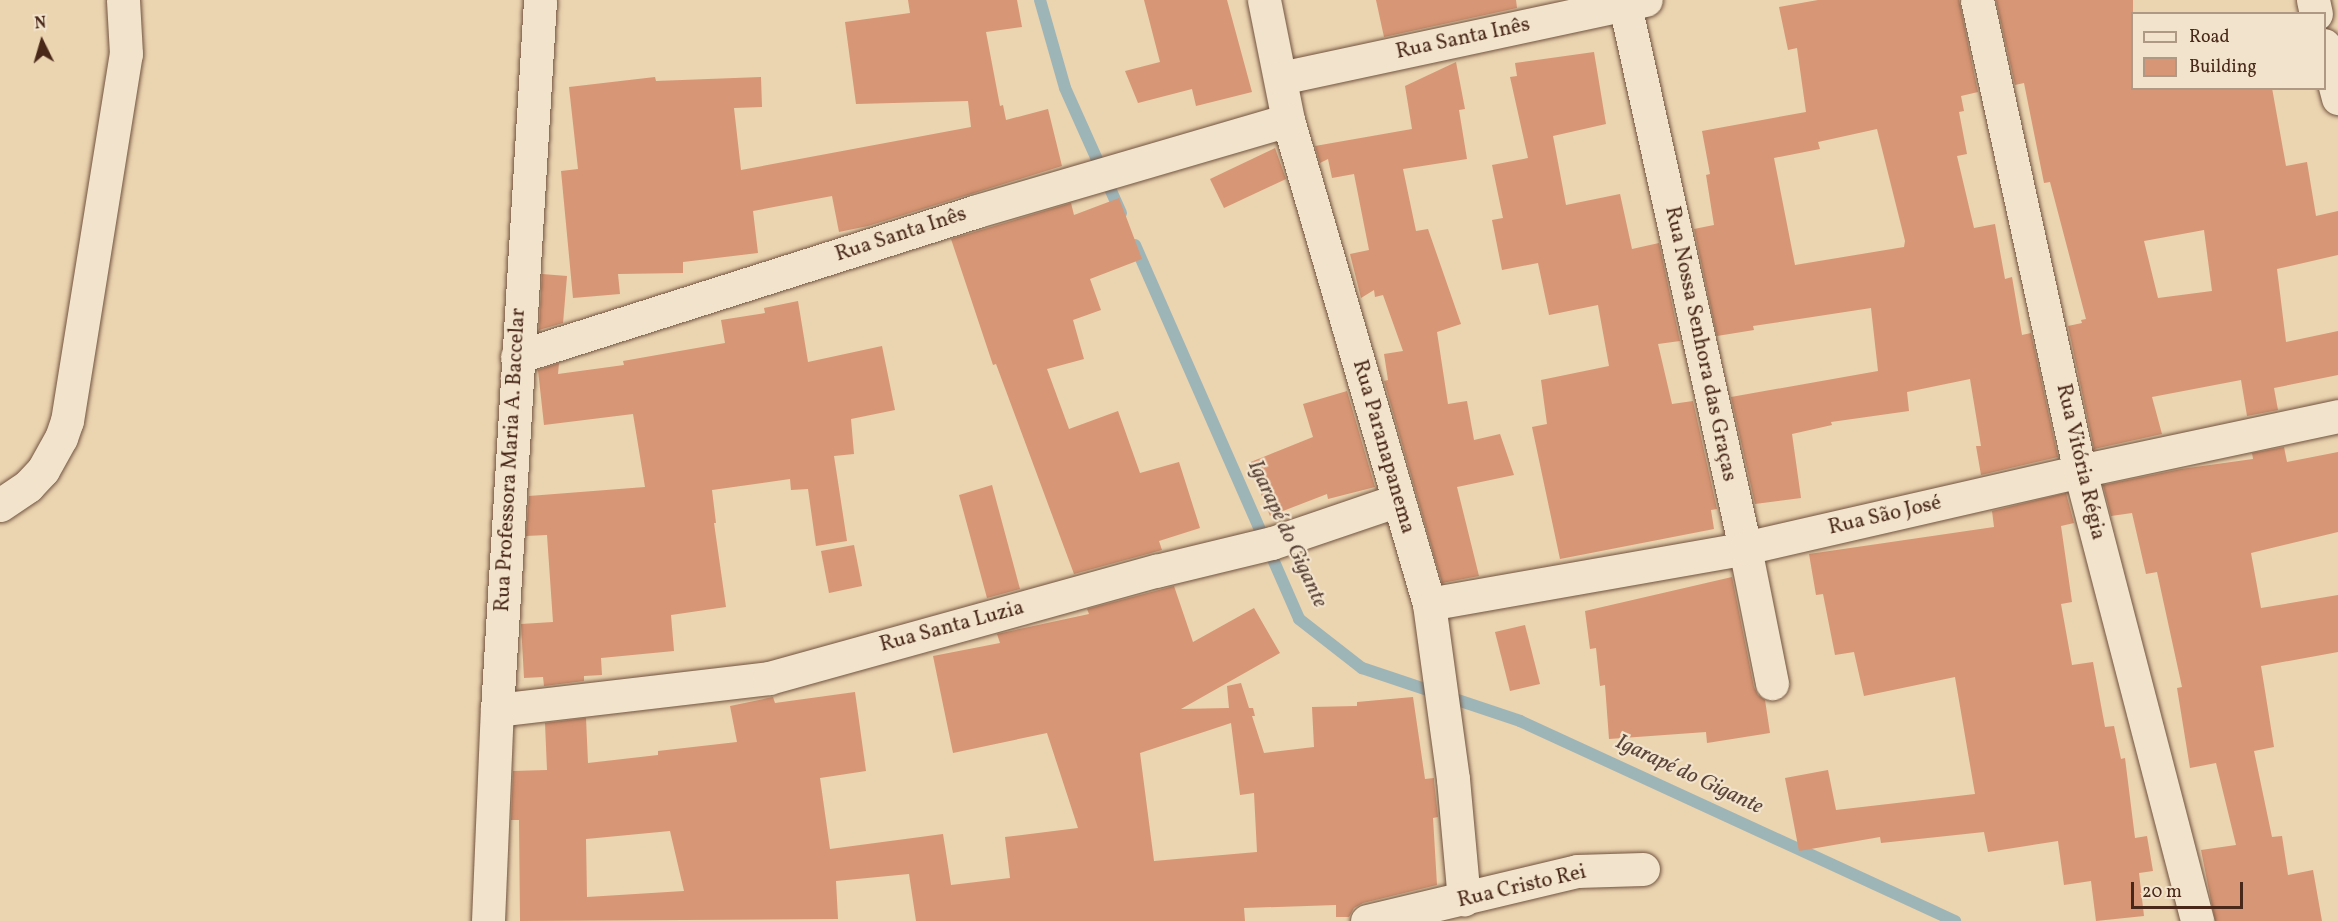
<!DOCTYPE html>
<meta charset="utf-8">
<style>
body{margin:0}
#map{position:relative;width:2338px;height:921px;overflow:hidden;background:#ebd4b0;font-family:Vollkorn,serif}
div>[style]{position:absolute}
.stream>*{height:12px;margin:-6px;padding:0 6px;transform-origin:6px;border-radius:6px;background:#9eb5b8}
.building>*{inset:0;background:#d79675}
.roads{filter:drop-shadow(0 0 2px #72533f) drop-shadow(0 0 2px #72533f)}
.minor>*{height:33px;margin:-16.5px;padding:0 16.5px;transform-origin:16.5px;border-radius:16.5px;background:#f2e3cc}
span{translate:-50% -50%;white-space:nowrap;text-align:center;line-height:1.15;-webkit-text-stroke:4.5px #f2e3cc;paint-order:stroke}
.street-label{font-size:21px;color:#4a2819}
.water-label{font-size:22px;color:#5b4439;font-style:italic}
.legend{position:absolute;left:2131px;top:12px;width:195px;height:78px;box-sizing:border-box;background:#f2e3cc;border:2px solid #af9884;margin:0;padding:8px 10px;list-style:none;font-size:18px;color:#4a2819}
.legend li{display:flex;align-items:center;gap:12px;height:30px}
.legend b{width:30px;border:2px solid #af9884}
.north{position:absolute;left:12px;top:12px;width:60px;height:60px;-webkit-text-stroke:4px #f2e3cc;paint-order:stroke;rotate:355deg;font-size:16px;font-weight:700;line-height:24px;text-align:center;color:#4a2819}
.north::after{content:'';display:block;margin:auto;width:21px;height:27px;background:#4a2819;clip-path:polygon(50% 0,100% 100%,50% 72%,0 100%)}
.scale{position:absolute;left:2131px;top:882px;width:112px;height:27px;box-sizing:border-box;border:3px solid #4a2819;border-top:0;padding-left:8px;font-size:18px;line-height:21px;white-space:nowrap;color:#4a2819;-webkit-text-stroke:4px #f2e3cc;paint-order:stroke}
</style>
<div id="map">
<div class="stream">
<i style="left:1040px;top:0;width:91px;rotate:74.1deg"></i>
<i style="left:1065px;top:88px;width:137px;rotate:65.9deg"></i>
<i style="left:1135px;top:245px;width:408px;rotate:66.3deg"></i>
<i style="left:1299px;top:619px;width:80px;rotate:37.9deg"></i>
<i style="left:1362px;top:668px;width:167px;rotate:18.5deg"></i>
<i style="left:1520px;top:721px;width:479px;rotate:24.7deg"></i>
</div>
<div class="building">
<i style="clip-path:polygon(908px 0,1017px 0,1022px 27px,986px 32px,1000px 106px,1003px 105px,1006px 120px,1048px 109px,1062px 166px,868px 226px,839px 232px,832px 196px,753px 211px,758px 253px,683px 262px,683px 273px,618px 274px,620px 294px,573px 298px,561px 171px,578px 169px,569px 87px,655px 77px,656px 81px,761px 77px,762px 107px,734px 108px,741px 170px,971px 127px,968px 101px,856px 104px,845px 22px,910px 13px)"></i>
<i style="clip-path:polygon(1144px 0,1227px 0,1252px 92px,1196px 106px,1192px 89px,1138px 103px,1125px 71px,1160px 62px)"></i>
<i style="clip-path:polygon(1376px 0,1516px 0,1517px 8px,1384px 37px)"></i>
<i style="clip-path:polygon(evenodd,1818px 0,1959px 0,1978px 92px,1961px 96px,1964px 111px,1959px 112px,1967px 154px,1957px 156px,1974px 228px,1995px 224px,2005px 279px,2012px 277px,2022px 335px,2031px 333px,2058px 457px,1981px 475px,1976px 446px,1981px 446px,1970px 379px,1907px 392px,1909px 411px,1831px 422px,1832px 425px,1792px 434px,1801px 498px,1755px 504px,1731px 397px,1878px 371px,1871px 308px,1753px 326px,1754px 330px,1717px 336px,1694px 229px,1714px 225px,1706px 175px,1710px 174px,1702px 131px,1806px 112px,1797px 48px,1788px 50px,1779px 7px,1818px 0,1877px 129px,1905px 241px,1904px 247px,1795px 265px,1774px 158px,1820px 149px,1818px 142px,1877px 129px)"></i>
<i style="clip-path:polygon(evenodd,1996px 0,2133px 0,2133px 88px,2272px 88px,2286px 166px,2307px 162px,2316px 216px,2338px 211px,2338px 255px,2277px 269px,2286px 342px,2338px 331px,2338px 375px,2274px 388px,2278px 410px,2247px 416px,2241px 380px,2152px 397px,2162px 434px,2094px 449px,2068px 326px,2082px 323px,2081px 320px,2086px 319px,2050px 182px,2044px 183px,2024px 83px,2015px 85px,1996px 0,2204px 230px,2212px 291px,2158px 298px,2144px 241px,2204px 230px)"></i>
<i style="clip-path:polygon(1594px 52px,1606px 124px,1553px 136px,1566px 205px,1620px 194px,1632px 249px,1659px 243px,1680px 341px,1658px 344px,1672px 404px,1693px 401px,1717px 509px,1711px 510px,1714px 529px,1560px 559px,1532px 427px,1547px 424px,1541px 380px,1609px 366px,1598px 305px,1549px 315px,1538px 263px,1502px 270px,1492px 220px,1503px 218px,1492px 165px,1528px 158px,1510px 77px,1517px 76px,1515px 63px)"></i>
<i style="clip-path:polygon(1456px 62px,1465px 109px,1459px 110px,1467px 159px,1403px 169px,1416px 231px,1428px 229px,1461px 324px,1437px 332px,1448px 404px,1467px 401px,1474px 440px,1500px 434px,1514px 475px,1457px 487px,1479px 576px,1442px 583px,1384px 381px,1388px 380px,1384px 354px,1403px 351px,1383px 295px,1375px 297px,1374px 290px,1361px 298px,1350px 254px,1369px 250px,1354px 174px,1332px 178px,1328px 159px,1320px 163px,1315px 146px,1412px 129px,1405px 86px)"></i>
<i style="clip-path:polygon(1275px 148px,1286px 179px,1224px 208px,1210px 179px)"></i>
<i style="clip-path:polygon(1119px 198px,1142px 259px,1090px 279px,1101px 310px,1073px 320px,1084px 359px,1047px 369px,1069px 429px,1118px 411px,1140px 473px,1179px 462px,1200px 528px,1159px 541px,1162px 550px,1074px 574px,996px 364px,993px 365px,951px 239px,1071px 203px,1074px 215px)"></i>
<i style="clip-path:polygon(542px 274px,567px 276px,563px 323px,539px 330px)"></i>
<i style="clip-path:polygon(798px 301px,808px 362px,882px 346px,895px 410px,851px 419px,854px 454px,834px 456px,847px 541px,816px 546px,808px 489px,791px 490px,790px 479px,712px 490px,716px 523px,714px 523px,726px 607px,671px 615px,674px 651px,601px 658px,602px 675px,584px 676px,584px 681px,544px 686px,543px 677px,524px 678px,521px 624px,553px 622px,547px 535px,526px 536px,529px 496px,645px 487px,633px 414px,544px 425px,538px 370px,559px 363px,558px 374px,624px 365px,623px 361px,725px 343px,721px 320px,765px 313px,764px 308px)"></i>
<i style="clip-path:polygon(1347px 391px,1375px 487px,1328px 499px,1327px 494px,1270px 516px,1248px 463px,1313px 437px,1303px 404px)"></i>
<i style="clip-path:polygon(2284px 447px,2287px 462px,2338px 452px,2338px 532px,2251px 553px,2261px 608px,2338px 595px,2338px 652px,2261px 666px,2274px 747px,2254px 751px,2272px 837px,2282px 836px,2288px 875px,2313px 870px,2322px 921px,2215px 921px,2201px 850px,2236px 845px,2216px 763px,2190px 768px,2177px 688px,2182px 687px,2157px 572px,2146px 574px,2132px 513px,2111px 516px,2103px 485px,2181px 469px,2253px 459px,2252px 453px)"></i>
<i style="clip-path:polygon(992px 485px,1020px 589px,987px 598px,959px 495px)"></i>
<i style="clip-path:polygon(2066px 493px,2074px 523px,2061px 526px,2072px 602px,2061px 604px,2072px 665px,2093px 662px,2105px 727px,2114px 726px,2121px 759px,2125px 758px,2135px 838px,2147px 836px,2153px 871px,2139px 873px,2144px 916px,2096px 921px,2091px 881px,2064px 885px,2058px 841px,1988px 852px,1984px 832px,1881px 843px,1880px 837px,1799px 851px,1785px 778px,1828px 770px,1836px 810px,1975px 794px,1955px 677px,1864px 696px,1854px 652px,1835px 655px,1823px 594px,1816px 595px,1809px 554px,1994px 527px,1992px 511px)"></i>
<i style="clip-path:polygon(854px 545px,862px 586px,829px 593px,821px 551px)"></i>
<i style="clip-path:polygon(1732px 577px,1754px 687px,1758px 695px,1765px 700px,1770px 733px,1707px 743px,1706px 732px,1609px 739px,1605px 685px,1600px 686px,1596px 648px,1590px 649px,1585px 611px)"></i>
<i style="clip-path:polygon(evenodd,1174px 586px,1193px 642px,1254px 608px,1280px 653px,1181px 709px,1229px 708px,1227px 686px,1241px 683px,1249px 708px,1253px 708px,1255px 716px,1252px 716px,1264px 753px,1314px 747px,1312px 707px,1357px 706px,1357px 702px,1413px 697px,1425px 779px,1434px 778px,1434px 781px,1438px 817px,1433px 818px,1437px 885px,1363px 903px,1354px 908px,1349px 917px,1336px 917px,1336px 905px,1244px 908px,1245px 921px,916px 921px,909px 874px,836px 881px,838px 919px,520px 921px,519px 820px,511px 820px,513px 771px,547px 770px,545px 723px,586px 718px,588px 763px,658px 755px,658px 751px,737px 742px,730px 706px,773px 697px,775px 703px,855px 692px,866px 771px,820px 778px,830px 849px,943px 834px,951px 885px,1010px 878px,1005px 837px,1078px 828px,1047px 733px,953px 753px,933px 656px,1000px 643px,997px 634px,1089px 614px,1087px 609px,1174px 586px,1231px 723px,1240px 795px,1254px 793px,1257px 852px,1154px 861px,1140px 753px,1231px 723px,1174px 586px,670px 831px,684px 891px,587px 897px,586px 839px,670px 831px)"></i>
<i style="clip-path:polygon(1525px 625px,1540px 684px,1510px 691px,1495px 632px)"></i>
</div>
<div class="roads">
<div class="minor">
<i style="left:1264px;top:0;width:122px;rotate:78.7deg"></i>
<i style="left:1288px;top:120px;width:504px;rotate:73.76deg"></i>
<i style="left:1429px;top:604px;width:177px;rotate:82.2deg"></i>
<i style="left:1453px;top:779px;width:121px;rotate:84.8deg"></i>
<i style="left:1977px;top:0;width:482px;rotate:77.7deg"></i>
<i style="left:2080px;top:471px;width:465px;rotate:75.4deg"></i>
<i style="left:2313px;top:0;width:14px;rotate:78deg"></i>
<i style="left:1625px;top:5px;width:556px;rotate:77.54deg"></i>
<i style="left:1745px;top:548px;width:138px;rotate:78.7deg"></i>
<i style="left:2324px;top:45px;width:55px;rotate:75.2deg"></i>
<i style="left:1281px;top:78px;width:373px;rotate:-12.1deg"></i>
<i style="left:517px;top:357px;width:483px;rotate:-17.6deg"></i>
<i style="left:977px;top:211px;width:324px;rotate:-16.3deg"></i>
<i style="left:0;top:505px;width:34px;rotate:-34deg"></i>
<i style="left:28px;top:486px;width:22px;rotate:-47deg"></i>
<i style="left:43px;top:470px;width:37px;rotate:-61deg"></i>
<i style="left:61px;top:438px;width:18px;rotate:-71deg"></i>
<i style="left:67px;top:421px;width:372px;rotate:-80.9deg"></i>
<i style="left:126px;top:54px;width:54px;rotate:-93.2deg"></i>
<i style="left:1429px;top:604px;width:321px;rotate:-10deg"></i>
<i style="left:1745px;top:548px;width:344px;rotate:-12.9deg"></i>
<i style="left:2080px;top:471px;width:264px;rotate:-12deg"></i>
<i style="left:497px;top:710px;width:274px;rotate:-6.7deg"></i>
<i style="left:769px;top:678px;width:402px;rotate:-15.5deg"></i>
<i style="left:1156px;top:571px;width:119px;rotate:-13.6deg"></i>
<i style="left:1272px;top:543px;width:133px;rotate:-18.8deg"></i>
<i style="left:488px;top:921px;width:211px;rotate:-87.6deg"></i>
<i style="left:497px;top:710px;width:711px;rotate:-86.53deg"></i>
<i style="left:1367px;top:921px;width:216px;rotate:-13.4deg"></i>
<i style="left:1577px;top:871px;width:66px;rotate:-1.7deg"></i>
</div>
</div>
<div class="street-label">
<span style="left:1463px;top:39px;rotate:-12deg">Rua Santa Inês</span>
<span style="left:901px;top:235px;rotate:-18deg">Rua Santa Inês</span>
<span style="left:1700px;top:344px;rotate:78deg">Rua Nossa Senhora das Graças</span>
<span style="left:1383px;top:447px;rotate:74deg">Rua Paranapanema</span>
<span style="left:511px;top:460px;rotate:-87deg">Rua Professora Maria A. Baccelar</span>
<span style="left:2080px;top:462px;rotate:77deg">Rua Vitória Régia</span>
<span style="left:1885px;top:516px;rotate:-13deg">Rua São José</span>
<span style="left:952px;top:627px;rotate:-15deg">Rua Santa Luzia</span>
<span style="left:1522px;top:887px;rotate:-13deg">Rua Cristo Rei</span>
</div>
<div class="water-label">
<span style="left:1287px;top:534px;rotate:65deg">Igarapé do Gigante</span>
<span style="left:1689px;top:775px;rotate:25deg">Igarapé do Gigante</span>
</div>
<ul class="legend">
<li><b style="height:8px;background:#f2e3cc"></b>Road</li>
<li><b style="height:16px;background:#d79675"></b>Building</li>
</ul>
<div class="north">N</div>
<div class="scale">20 m</div>
</div>
